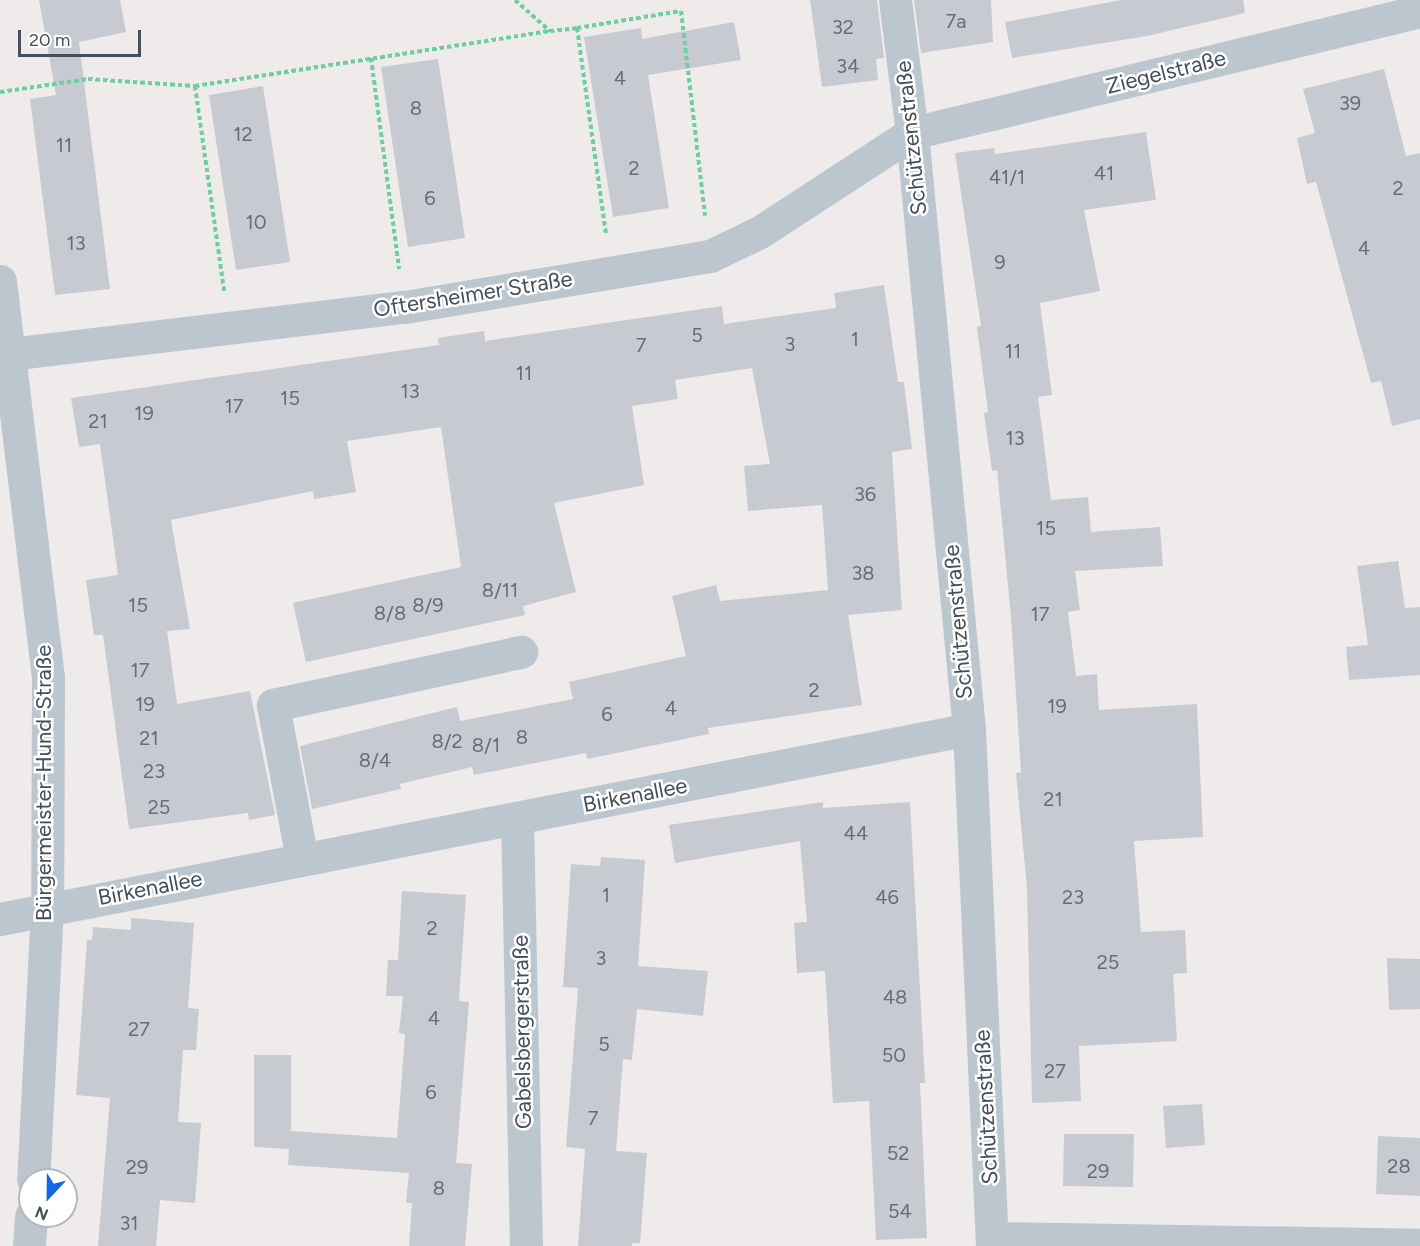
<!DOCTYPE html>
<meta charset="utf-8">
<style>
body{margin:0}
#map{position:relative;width:1420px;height:1246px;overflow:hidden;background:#efebeb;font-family:Figtree,sans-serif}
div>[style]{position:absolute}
.building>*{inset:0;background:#c8cad1}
.path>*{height:4px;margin-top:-2px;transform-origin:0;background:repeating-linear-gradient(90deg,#6ecea1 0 4.5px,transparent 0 7.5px)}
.minor>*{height:33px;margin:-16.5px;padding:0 16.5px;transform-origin:16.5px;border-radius:16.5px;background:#bcc6cf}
span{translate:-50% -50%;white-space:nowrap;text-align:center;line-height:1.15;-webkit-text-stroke:5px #fff;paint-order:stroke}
.number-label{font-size:20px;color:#656e78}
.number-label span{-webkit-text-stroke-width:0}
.street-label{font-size:22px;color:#444f5a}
.north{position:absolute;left:18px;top:1168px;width:60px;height:60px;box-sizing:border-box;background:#fff;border:2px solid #b4b9bd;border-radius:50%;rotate:202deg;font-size:16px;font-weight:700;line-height:24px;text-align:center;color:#444f5a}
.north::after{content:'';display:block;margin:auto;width:21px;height:27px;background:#1268e2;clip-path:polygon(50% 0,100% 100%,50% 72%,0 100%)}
.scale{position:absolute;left:18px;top:30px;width:123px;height:27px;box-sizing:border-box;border:3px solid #444f5a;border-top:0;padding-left:8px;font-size:18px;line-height:21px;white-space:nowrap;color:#444f5a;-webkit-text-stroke:4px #fff;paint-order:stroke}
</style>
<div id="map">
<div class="building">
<i style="clip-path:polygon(39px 0,120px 0,126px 32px,79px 42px,110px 289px,55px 295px,30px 99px,56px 95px)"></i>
<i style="clip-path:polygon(810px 0,877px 0,884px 58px,876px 59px,878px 80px,822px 87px)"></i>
<i style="clip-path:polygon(914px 0,991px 0,993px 42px,921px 53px)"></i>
<i style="clip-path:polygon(1121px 0,1243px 0,1245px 13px,1147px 36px,1012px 58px,1005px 22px)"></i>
<i style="clip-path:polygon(734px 22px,741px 60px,648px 75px,669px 208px,613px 217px,584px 37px,641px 28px,642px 39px)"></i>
<i style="clip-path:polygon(438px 59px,465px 238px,408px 247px,381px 67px)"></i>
<i style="clip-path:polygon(1384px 69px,1406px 156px,1420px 153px,1420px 419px,1392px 426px,1381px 381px,1371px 383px,1316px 182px,1307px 184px,1297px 138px,1315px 133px,1303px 89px)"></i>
<i style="clip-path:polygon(263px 86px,290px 262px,236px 270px,209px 95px)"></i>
<i style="clip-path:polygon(1146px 132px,1156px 200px,1084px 210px,1100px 291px,1040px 303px,1052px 395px,1038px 397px,1051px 500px,1088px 497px,1091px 532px,1160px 527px,1163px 566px,1075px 571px,1080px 610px,1068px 612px,1076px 676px,1097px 674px,1099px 710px,1197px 704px,1203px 837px,1134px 841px,1141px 932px,1185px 930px,1187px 973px,1173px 974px,1177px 1041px,1079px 1046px,1081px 1101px,1032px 1103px,1027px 888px,1016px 773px,1021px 772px,1011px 617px,997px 470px,992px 471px,984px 413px,988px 412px,977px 327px,981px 326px,955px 153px,994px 148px,995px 154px)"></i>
<i style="clip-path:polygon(884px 285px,898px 382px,904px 382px,912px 449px,892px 452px,902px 610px,848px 615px,862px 705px,708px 728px,709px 734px,587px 759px,586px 753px,474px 775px,472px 767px,400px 784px,401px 789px,312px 809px,300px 746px,457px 707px,460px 721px,573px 699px,569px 682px,686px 656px,672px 596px,716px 585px,720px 601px,828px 590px,822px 505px,748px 511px,744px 466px,770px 464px,752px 368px,675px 380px,678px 399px,632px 406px,644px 485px,554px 503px,576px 592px,523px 606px,525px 615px,306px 662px,293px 603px,461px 567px,441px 427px,347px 441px,356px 492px,314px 499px,313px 491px,171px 520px,190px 629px,167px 631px,177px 704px,250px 691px,275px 815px,249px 820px,248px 813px,129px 829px,103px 635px,94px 635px,86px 580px,118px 575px,100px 444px,79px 447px,71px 398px,439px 345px,438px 338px,484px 331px,485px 341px,722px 306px,724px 324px,836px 308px,834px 293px)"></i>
<i style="clip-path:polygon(1398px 561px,1405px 608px,1420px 607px,1420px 675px,1349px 680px,1346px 647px,1368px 645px,1357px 566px)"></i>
<i style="clip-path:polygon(823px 802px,823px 808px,910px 802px,925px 1083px,920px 1083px,927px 1238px,876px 1240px,869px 1101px,833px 1103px,825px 971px,797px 973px,794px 923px,807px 922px,800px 841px,675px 863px,669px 825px)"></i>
<i style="clip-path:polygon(601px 857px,645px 860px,638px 966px,708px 971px,703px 1016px,637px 1009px,632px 1060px,623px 1059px,616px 1151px,647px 1153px,640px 1243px,632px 1243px,632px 1246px,578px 1246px,585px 1149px,566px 1147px,578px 988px,563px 987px,571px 864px,600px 866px)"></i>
<i style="clip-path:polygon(402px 891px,466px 895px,459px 1001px,469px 1002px,456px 1163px,472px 1164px,465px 1246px,409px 1246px,412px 1203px,406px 1203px,409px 1173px,288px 1165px,289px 1149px,254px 1147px,254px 1055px,291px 1055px,291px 1131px,397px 1138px,405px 1034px,399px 1033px,403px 996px,386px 996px,388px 960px,398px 960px)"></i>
<i style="clip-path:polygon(131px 918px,194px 923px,188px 1008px,199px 1009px,196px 1050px,183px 1050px,178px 1122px,201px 1123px,195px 1203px,160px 1200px,156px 1246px,98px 1246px,110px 1098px,76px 1095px,87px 940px,92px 940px,93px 927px,131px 930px)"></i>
<i style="clip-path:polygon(1387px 958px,1420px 959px,1420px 1009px,1389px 1010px)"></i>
<i style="clip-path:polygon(1202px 1104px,1205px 1145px,1166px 1148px,1163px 1106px)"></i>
<i style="clip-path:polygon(1064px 1134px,1134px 1134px,1133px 1187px,1063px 1186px)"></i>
<i style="clip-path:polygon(1378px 1136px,1420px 1138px,1420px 1196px,1376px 1194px)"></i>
</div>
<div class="path">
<i style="left:515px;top:0;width:47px;rotate:41.5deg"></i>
<i style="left:550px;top:31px;width:27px;rotate:-6deg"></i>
<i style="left:577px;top:28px;width:208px;rotate:82deg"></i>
<i style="left:577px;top:28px;width:105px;rotate:-9.3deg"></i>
<i style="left:681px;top:11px;width:206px;rotate:83.3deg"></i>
<i style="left:371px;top:58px;width:213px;rotate:82.4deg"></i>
<i style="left:195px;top:86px;width:207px;rotate:81.9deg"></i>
<i style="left:0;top:92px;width:89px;rotate:-8.4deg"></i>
<i style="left:88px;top:79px;width:107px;rotate:3.7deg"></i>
<i style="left:195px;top:86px;width:359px;rotate:-8.8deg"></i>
</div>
<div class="minor">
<i style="left:895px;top:0;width:134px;rotate:82.7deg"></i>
<i style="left:912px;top:133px;width:599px;rotate:84.54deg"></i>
<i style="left:969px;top:729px;width:518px;rotate:87.45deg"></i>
<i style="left:0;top:281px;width:399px;rotate:83.1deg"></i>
<i style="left:48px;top:677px;width:231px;rotate:90.2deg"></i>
<i style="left:47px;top:908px;width:272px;rotate:92.9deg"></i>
<i style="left:0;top:355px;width:408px;rotate:-6.8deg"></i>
<i style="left:405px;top:307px;width:309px;rotate:-9.5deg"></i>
<i style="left:710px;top:256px;width:55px;rotate:-25.6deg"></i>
<i style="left:760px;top:232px;width:181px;rotate:-33.1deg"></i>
<i style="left:912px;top:133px;width:522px;rotate:-13.5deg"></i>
<i style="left:517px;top:818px;width:428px;rotate:88.8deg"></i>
<i style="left:302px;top:859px;width:157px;rotate:-100.7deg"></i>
<i style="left:273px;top:705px;width:254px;rotate:-12.1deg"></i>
<i style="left:0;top:919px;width:987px;rotate:-11.09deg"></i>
<i style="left:992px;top:1238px;width:428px;rotate:0.9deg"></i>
<i style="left:29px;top:1246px;width:30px;rotate:-86deg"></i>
</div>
<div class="number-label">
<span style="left:956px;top:21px">7a</span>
<span style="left:843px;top:27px">32</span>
<span style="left:848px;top:66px">34</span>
<span style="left:620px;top:78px">4</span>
<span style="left:1350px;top:103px">39</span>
<span style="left:416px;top:108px">8</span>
<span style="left:243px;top:134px">12</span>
<span style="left:64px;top:145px">11</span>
<span style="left:634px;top:168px">2</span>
<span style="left:1104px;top:173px">41</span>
<span style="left:1007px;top:177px">41/1</span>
<span style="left:1398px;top:188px">2</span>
<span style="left:430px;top:198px">6</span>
<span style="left:256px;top:222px">10</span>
<span style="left:76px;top:243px">13</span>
<span style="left:1364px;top:248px">4</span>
<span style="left:1000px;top:262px">9</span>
<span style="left:697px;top:335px">5</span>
<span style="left:855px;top:339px">1</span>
<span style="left:790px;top:344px">3</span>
<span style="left:641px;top:345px">7</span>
<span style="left:1013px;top:351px">11</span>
<span style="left:524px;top:373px">11</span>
<span style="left:410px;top:391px">13</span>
<span style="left:290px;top:398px">15</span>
<span style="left:234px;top:406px">17</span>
<span style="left:144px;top:413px">19</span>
<span style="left:98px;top:421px">21</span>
<span style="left:1015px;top:438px">13</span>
<span style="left:865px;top:494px">36</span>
<span style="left:1046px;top:528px">15</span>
<span style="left:863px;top:573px">38</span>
<span style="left:500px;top:590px">8/11</span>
<span style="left:138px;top:605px">15</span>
<span style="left:428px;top:605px">8/9</span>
<span style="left:390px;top:613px">8/8</span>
<span style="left:1040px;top:614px">17</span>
<span style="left:140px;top:670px">17</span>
<span style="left:814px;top:690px">2</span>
<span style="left:145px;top:704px">19</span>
<span style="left:1057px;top:706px">19</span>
<span style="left:671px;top:708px">4</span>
<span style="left:607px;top:714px">6</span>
<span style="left:522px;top:737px">8</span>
<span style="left:149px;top:738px">21</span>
<span style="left:447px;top:741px">8/2</span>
<span style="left:486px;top:745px">8/1</span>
<span style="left:375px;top:760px">8/4</span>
<span style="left:154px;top:771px">23</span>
<span style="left:1053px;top:799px">21</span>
<span style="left:159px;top:807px">25</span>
<span style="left:856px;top:833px">44</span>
<span style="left:606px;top:895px">1</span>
<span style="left:887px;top:897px">46</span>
<span style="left:1073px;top:897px">23</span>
<span style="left:432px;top:928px">2</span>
<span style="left:601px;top:958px">3</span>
<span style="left:1108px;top:962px">25</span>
<span style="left:895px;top:997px">48</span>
<span style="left:434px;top:1018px">4</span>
<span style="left:139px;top:1029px">27</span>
<span style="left:604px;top:1044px">5</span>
<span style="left:894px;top:1055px">50</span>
<span style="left:1055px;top:1071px">27</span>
<span style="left:431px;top:1092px">6</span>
<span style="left:593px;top:1118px">7</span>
<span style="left:898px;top:1153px">52</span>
<span style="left:1399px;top:1166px">28</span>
<span style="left:137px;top:1167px">29</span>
<span style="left:1098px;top:1171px">29</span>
<span style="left:439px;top:1188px">8</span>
<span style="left:900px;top:1211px">54</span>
<span style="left:129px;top:1223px">31</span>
</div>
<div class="street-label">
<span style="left:1166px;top:72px;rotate:-14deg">Ziegelstraße</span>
<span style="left:911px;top:138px;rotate:-96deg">Schützenstraße</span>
<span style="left:473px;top:294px;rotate:-9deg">Oftersheimer Straße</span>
<span style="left:958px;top:622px;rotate:-95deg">Schützenstraße</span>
<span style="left:44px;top:783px;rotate:-90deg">Bürgermeister-Hund-Straße</span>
<span style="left:635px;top:795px;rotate:-11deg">Birkenallee</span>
<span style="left:150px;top:888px;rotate:-11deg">Birkenallee</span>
<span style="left:522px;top:1032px;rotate:-91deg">Gabelsbergerstraße</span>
<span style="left:986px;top:1107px;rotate:-93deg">Schützenstraße</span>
</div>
<div class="north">N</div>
<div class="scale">20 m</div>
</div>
